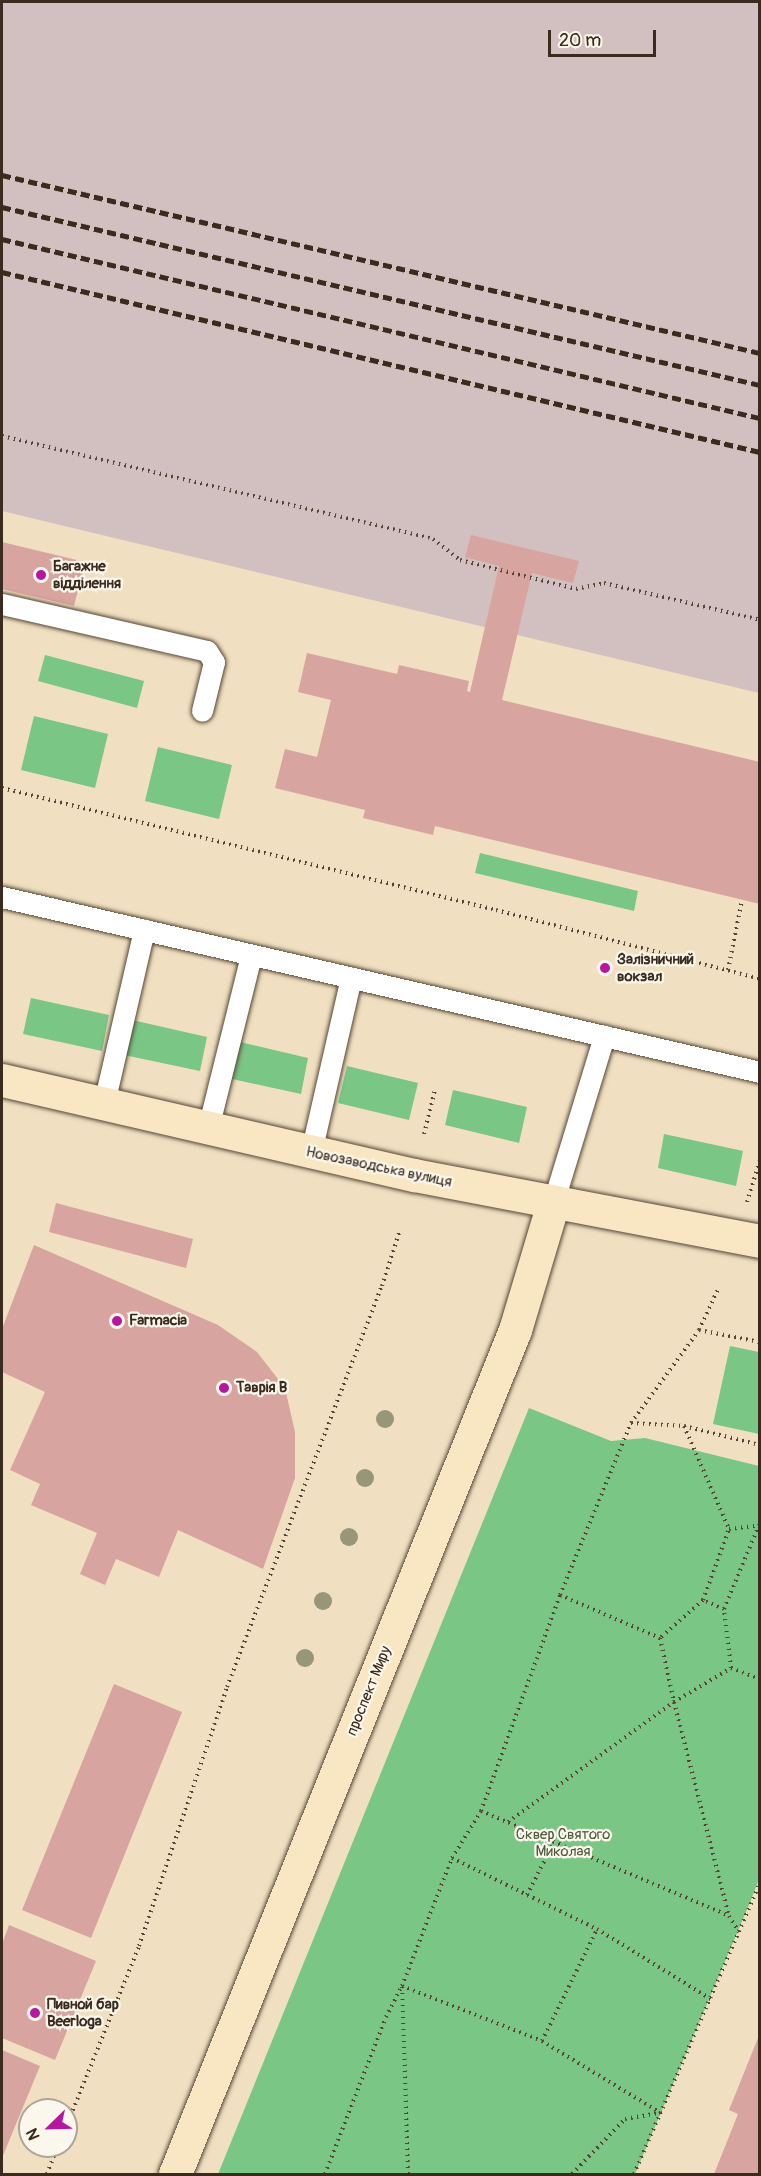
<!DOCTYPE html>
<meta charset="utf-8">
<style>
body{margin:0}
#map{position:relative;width:761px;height:2176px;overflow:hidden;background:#f0e0c1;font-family:Pangolin,sans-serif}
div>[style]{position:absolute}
.industrial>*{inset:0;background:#d2bfbf}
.green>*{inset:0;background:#7ac685}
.building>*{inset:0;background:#d8a49f}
.path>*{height:4px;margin-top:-2px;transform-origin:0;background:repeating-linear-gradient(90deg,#564536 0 1.5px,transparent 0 6px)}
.roads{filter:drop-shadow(0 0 2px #564536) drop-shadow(0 0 2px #564536)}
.lane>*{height:21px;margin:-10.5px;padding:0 10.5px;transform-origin:10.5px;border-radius:10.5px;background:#fff}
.secondary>*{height:33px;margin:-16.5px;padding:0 16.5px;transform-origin:16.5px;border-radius:16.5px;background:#f9e7c3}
.rail>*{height:4.5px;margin-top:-2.25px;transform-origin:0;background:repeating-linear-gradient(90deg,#3b2a1e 0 9px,transparent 0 13.5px)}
.trees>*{width:18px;height:18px;margin:-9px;border-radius:50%;background:#979678}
.dots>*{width:16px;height:16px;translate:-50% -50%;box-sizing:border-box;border:3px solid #fbf7ec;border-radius:50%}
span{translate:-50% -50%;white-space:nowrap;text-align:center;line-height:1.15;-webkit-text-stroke:4.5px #fbf7ec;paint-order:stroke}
.poi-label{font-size:15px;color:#3b2a1e;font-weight:700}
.left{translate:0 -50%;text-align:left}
.street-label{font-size:15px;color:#3b2a1e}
.park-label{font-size:15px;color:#4e593d}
.frame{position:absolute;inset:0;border:3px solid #3b2a1e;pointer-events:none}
.north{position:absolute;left:18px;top:2098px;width:60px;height:60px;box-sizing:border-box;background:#fbf7ec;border:2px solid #aea59a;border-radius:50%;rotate:247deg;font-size:16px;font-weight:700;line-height:24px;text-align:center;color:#3b2a1e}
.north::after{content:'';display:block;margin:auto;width:21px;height:27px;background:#b5179e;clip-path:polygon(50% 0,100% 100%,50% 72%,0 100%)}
.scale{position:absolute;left:548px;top:30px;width:108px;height:27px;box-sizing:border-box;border:3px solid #3b2a1e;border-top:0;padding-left:8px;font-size:18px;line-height:21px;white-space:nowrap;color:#3b2a1e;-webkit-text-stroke:4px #fbf7ec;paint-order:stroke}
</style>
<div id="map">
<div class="industrial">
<i style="clip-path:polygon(2px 2px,759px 2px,759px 693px,2px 511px)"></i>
</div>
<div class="green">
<i style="clip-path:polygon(45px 655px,144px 681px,137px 708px,38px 681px)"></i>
<i style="clip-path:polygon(34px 716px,108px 734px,95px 788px,21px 770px)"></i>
<i style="clip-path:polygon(158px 747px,232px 765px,219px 819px,145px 801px)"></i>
<i style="clip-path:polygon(480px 853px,638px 891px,634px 911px,475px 873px)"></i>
<i style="clip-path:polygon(31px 998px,109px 1015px,102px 1051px,23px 1034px)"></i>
<i style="clip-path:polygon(132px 1020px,207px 1037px,200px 1071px,124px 1055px)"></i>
<i style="clip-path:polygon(240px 1042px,308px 1058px,301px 1094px,232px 1079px)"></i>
<i style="clip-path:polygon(347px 1066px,418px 1083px,409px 1120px,338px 1103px)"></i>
<i style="clip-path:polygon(453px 1090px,527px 1107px,519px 1143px,445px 1125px)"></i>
<i style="clip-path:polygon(664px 1134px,743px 1151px,736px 1186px,658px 1168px)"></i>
<i style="clip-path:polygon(730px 1346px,759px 1352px,759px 1434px,713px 1424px)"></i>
<i style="clip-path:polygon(529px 1408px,611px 1441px,645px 1438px,759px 1466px,760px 1876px,751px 1900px,635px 2174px,218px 2174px)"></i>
</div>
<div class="building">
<i style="clip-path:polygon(471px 535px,579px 561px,573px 583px,532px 573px,502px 700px,760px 762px,760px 904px,435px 826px,433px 835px,363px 818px,365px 810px,275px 788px,285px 749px,317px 757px,331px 700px,298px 692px,307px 653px,397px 674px,399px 665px,469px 681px,467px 691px,470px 692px,499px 566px,465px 557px)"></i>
<i style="clip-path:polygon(2px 542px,85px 562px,74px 606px,2px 589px)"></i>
<i style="clip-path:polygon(56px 1203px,193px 1239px,186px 1268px,49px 1232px)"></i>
<i style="clip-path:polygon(34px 1245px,218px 1325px,257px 1352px,285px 1388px,295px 1432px,295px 1478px,263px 1569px,178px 1530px,159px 1577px,116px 1559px,105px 1585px,80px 1574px,97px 1533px,31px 1505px,40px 1484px,10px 1470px,45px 1392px,2px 1372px,2px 1329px)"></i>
<i style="clip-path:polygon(114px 1684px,182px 1712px,91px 1938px,22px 1910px)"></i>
<i style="clip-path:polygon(9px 1925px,96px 1961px,55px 2060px,2px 2038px,2px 1944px)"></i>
<i style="clip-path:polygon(760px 2033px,760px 2174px,714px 2174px,738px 2114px,729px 2110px)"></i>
<i style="clip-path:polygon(2px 2050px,40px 2066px,2px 2158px)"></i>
</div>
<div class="path">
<i style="left:2px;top:436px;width:443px;rotate:13.4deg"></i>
<i style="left:433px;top:539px;width:34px;rotate:38deg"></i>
<i style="left:460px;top:560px;width:120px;rotate:14deg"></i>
<i style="left:576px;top:589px;width:29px;rotate:-12deg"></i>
<i style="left:604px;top:583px;width:160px;rotate:13.3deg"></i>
<i style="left:2px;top:788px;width:509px;rotate:13.87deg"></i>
<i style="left:496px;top:910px;width:273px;rotate:14.6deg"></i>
<i style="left:728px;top:970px;width:71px;rotate:-78.7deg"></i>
<i style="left:424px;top:1134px;width:45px;rotate:-76deg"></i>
<i style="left:747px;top:1202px;width:44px;rotate:-72.8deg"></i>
<i style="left:699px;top:1330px;width:62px;rotate:11.1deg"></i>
<i style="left:631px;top:1423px;width:53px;rotate:3.2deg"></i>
<i style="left:684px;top:1426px;width:78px;rotate:14deg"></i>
<i style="left:684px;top:1426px;width:112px;rotate:66.4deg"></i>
<i style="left:729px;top:1529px;width:31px;rotate:-7deg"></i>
<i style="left:560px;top:1595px;width:109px;rotate:23.3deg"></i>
<i style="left:703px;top:1600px;width:76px;rotate:-69.9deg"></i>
<i style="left:724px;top:1609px;width:91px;rotate:-67.4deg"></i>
<i style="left:731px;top:1668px;width:31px;rotate:21deg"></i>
<i style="left:481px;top:1811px;width:269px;rotate:22.9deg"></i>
<i style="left:729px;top:1916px;width:19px;rotate:58deg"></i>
<i style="left:508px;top:1822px;width:205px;rotate:-35.9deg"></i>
<i style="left:674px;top:1702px;width:66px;rotate:-30.8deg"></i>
<i style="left:731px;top:1668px;width:59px;rotate:-96.8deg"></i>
<i style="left:724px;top:1609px;width:23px;rotate:-157deg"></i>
<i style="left:703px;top:1600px;width:57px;rotate:138.5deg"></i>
<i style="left:660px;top:1638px;width:66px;rotate:77.7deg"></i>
<i style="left:674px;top:1702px;width:221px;rotate:75.6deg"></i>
<i style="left:452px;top:1858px;width:161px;rotate:26.1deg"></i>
<i style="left:597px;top:1929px;width:134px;rotate:31.6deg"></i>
<i style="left:527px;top:1895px;width:59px;rotate:-63deg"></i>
<i style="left:542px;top:2041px;width:125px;rotate:-63.8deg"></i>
<i style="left:66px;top:2127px;width:195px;rotate:-68deg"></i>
<i style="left:139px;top:1946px;width:274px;rotate:-71.2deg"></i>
<i style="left:227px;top:1687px;width:430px;rotate:-68.9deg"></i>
<i style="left:382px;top:1286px;width:59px;rotate:-72.2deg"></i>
<i style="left:47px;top:2174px;width:30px;rotate:-69deg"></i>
<i style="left:325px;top:2174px;width:168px;rotate:-68.8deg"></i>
<i style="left:386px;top:2017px;width:35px;rotate:-63deg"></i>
<i style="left:402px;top:1986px;width:137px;rotate:-68.7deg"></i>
<i style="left:452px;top:1858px;width:55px;rotate:-58.3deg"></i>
<i style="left:481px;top:1811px;width:230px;rotate:-69.9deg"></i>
<i style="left:560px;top:1595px;width:186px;rotate:-67.6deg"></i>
<i style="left:631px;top:1423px;width:115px;rotate:-53.8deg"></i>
<i style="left:699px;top:1330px;width:47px;rotate:-65.1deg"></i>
<i style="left:408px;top:2174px;width:188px;rotate:-91.8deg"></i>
<i style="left:402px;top:1986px;width:150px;rotate:21.4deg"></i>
<i style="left:542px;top:2041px;width:139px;rotate:31.2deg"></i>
<i style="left:572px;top:2174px;width:76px;rotate:-46.1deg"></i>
<i style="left:625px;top:2119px;width:36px;rotate:-10deg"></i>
<i style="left:634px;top:2174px;width:317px;rotate:-66.6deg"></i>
</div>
<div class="roads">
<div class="lane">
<i style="left:2px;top:604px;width:210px;rotate:12.9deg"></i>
<i style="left:207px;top:651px;width:13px;rotate:58deg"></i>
<i style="left:214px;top:662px;width:50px;rotate:103.8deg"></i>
<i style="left:2px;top:897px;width:778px;rotate:13deg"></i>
<i style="left:104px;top:1103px;width:178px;rotate:-77deg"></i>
<i style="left:208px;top:1128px;width:178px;rotate:-76deg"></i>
<i style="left:311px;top:1152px;width:179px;rotate:-77.1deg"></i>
<i style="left:553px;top:1203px;width:175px;rotate:-73deg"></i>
</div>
<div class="secondary">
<i style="left:2px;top:1080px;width:423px;rotate:13deg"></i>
<i style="left:414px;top:1175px;width:352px;rotate:10.8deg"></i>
<i style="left:175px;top:2174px;width:910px;rotate:-68.06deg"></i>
<i style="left:515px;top:1330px;width:133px;rotate:-73.3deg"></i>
</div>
</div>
<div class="rail">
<i style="left:2px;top:175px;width:779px;rotate:13.22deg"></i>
<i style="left:2px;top:207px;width:779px;rotate:13.22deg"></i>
<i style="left:2px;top:239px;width:779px;rotate:13.29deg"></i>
<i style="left:2px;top:272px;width:779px;rotate:13.36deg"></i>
</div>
<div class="trees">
<i style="left:385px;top:1419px"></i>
<i style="left:365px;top:1478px"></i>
<i style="left:349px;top:1537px"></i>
<i style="left:323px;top:1601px"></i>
<i style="left:305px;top:1658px"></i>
</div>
<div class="dots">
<i style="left:41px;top:575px;background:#b5179e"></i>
<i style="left:605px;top:968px;background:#b5179e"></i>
<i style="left:117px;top:1321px;background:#b5179e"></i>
<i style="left:224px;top:1388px;background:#b5179e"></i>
<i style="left:35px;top:2013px;background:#b5179e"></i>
</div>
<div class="poi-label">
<span class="left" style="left:53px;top:575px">Багажне<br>відділення</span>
<span class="left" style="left:617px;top:968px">Залізничний<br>вокзал</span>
<span class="left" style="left:129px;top:1321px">Farmacia</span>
<span class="left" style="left:236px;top:1388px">Таврія В</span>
<span class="left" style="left:47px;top:2013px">Пивной бар<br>Beerloga</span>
</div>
<div class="street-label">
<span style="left:379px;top:1167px;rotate:12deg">Новозаводська вулиця</span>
<span style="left:369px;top:1691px;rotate:-68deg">проспект Миру</span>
</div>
<div class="park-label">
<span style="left:563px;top:1843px">Сквер Святого<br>Миколая</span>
</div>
<div class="frame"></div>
<div class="north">N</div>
<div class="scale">20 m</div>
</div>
